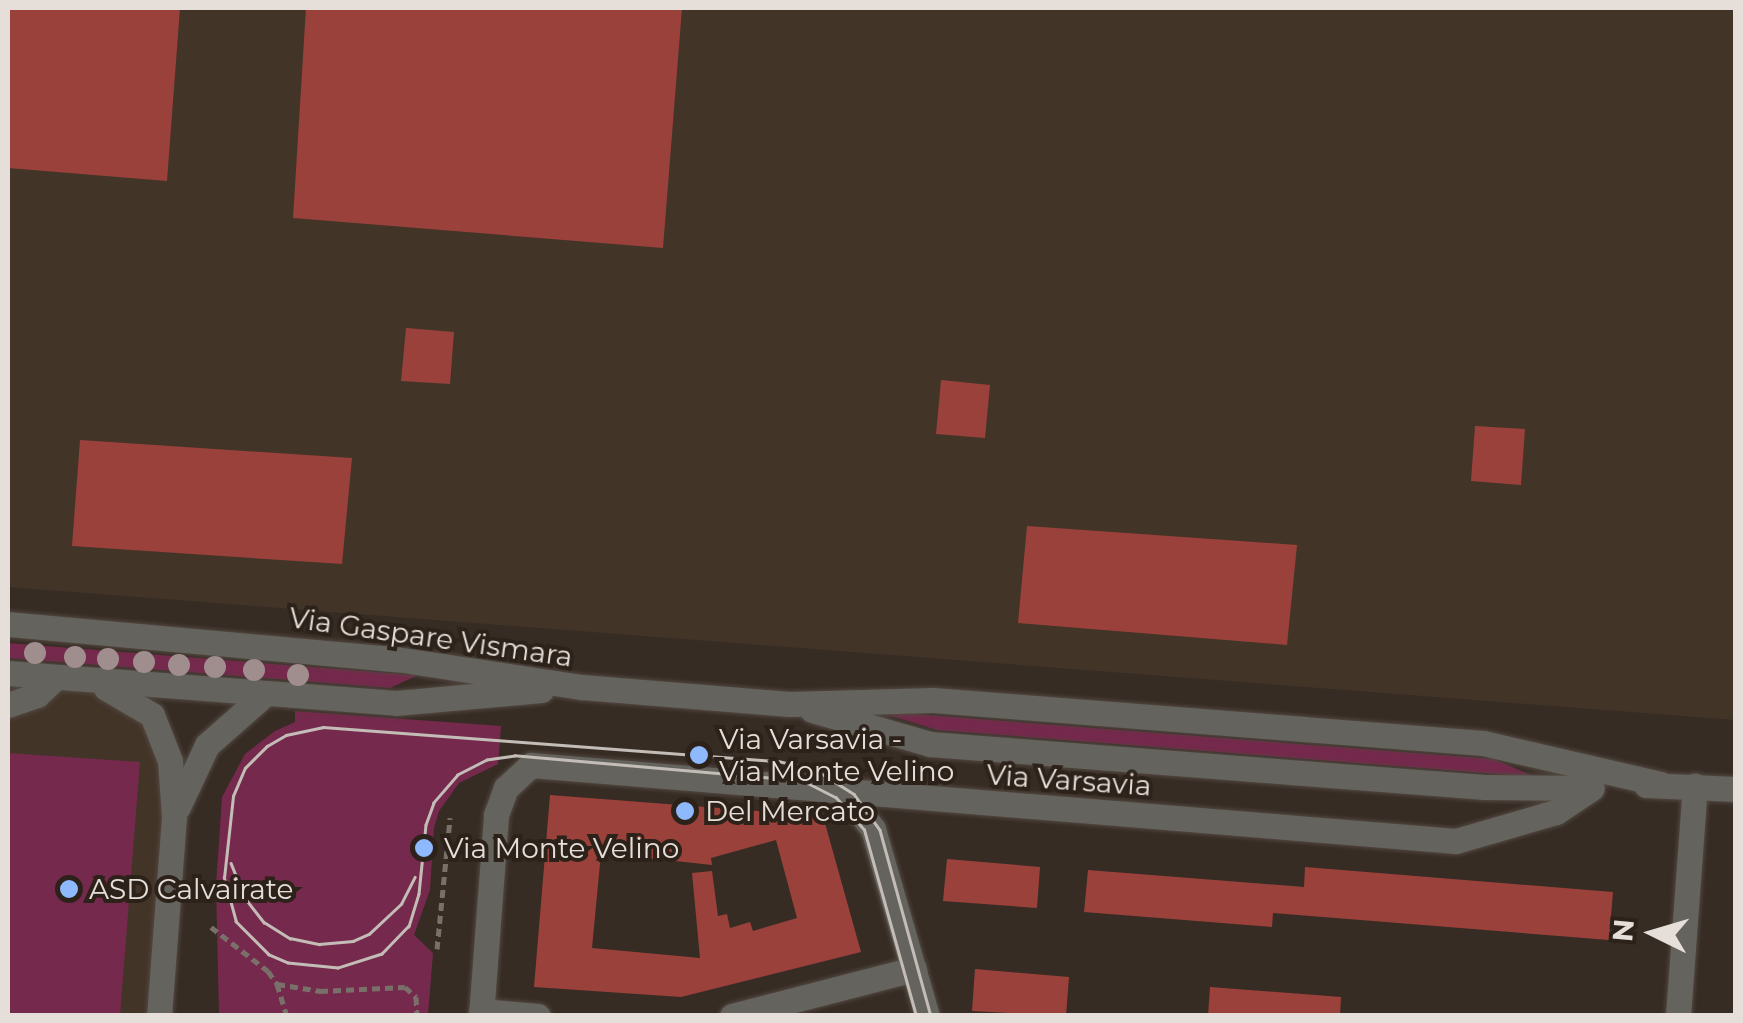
<!DOCTYPE html>
<style>
body{margin:0}
#map{position:relative;width:1743px;height:1023px;overflow:hidden;background:#362c24;font-family:Montserrat,sans-serif}
div>[style]{position:absolute}
.built>*{inset:0;background:#433428}
.green>*{inset:0;background:#75294c}
.building>*{inset:0;background:#9b413b}
.path>*{height:5px;margin-top:-2.5px;transform-origin:0;background:repeating-linear-gradient(90deg,#79706a 0 8px,transparent 0 13px)}
.roads{filter:drop-shadow(0 0 2px #524841) drop-shadow(0 0 2px #524841)}
.minor>*{height:25px;margin:-12.5px;padding:0 12.5px;transform-origin:12.5px;border-radius:12.5px;background:#65635d}
.tram>*{height:2.5px;margin:-1.25px;padding:0 1.25px;transform-origin:1.25px;border-radius:1.25px;background:#c4bdb7}
.trees>*{width:22px;height:22px;margin:-11px;border-radius:50%;background:#a08d8e}
.dots>*{width:28px;height:28px;translate:-50% -50%;box-sizing:border-box;border:5px solid #2c221a;border-radius:50%}
span{translate:-50% -50%;white-space:nowrap;text-align:center;line-height:1.15;-webkit-text-stroke:8px #2c221a;paint-order:stroke}
.street-label{font-size:28px;color:#e5ded9}
.poi-label{font-size:28px;color:#e5ded9}
.left{translate:0 -50%;text-align:left}
.frame{position:absolute;inset:0;border:10px solid #e5ded9;pointer-events:none}
.north{position:absolute;left:1603px;top:883px;width:100px;height:100px;-webkit-text-stroke:8px #2c221a;paint-order:stroke;rotate:275deg;font-size:28px;font-weight:700;line-height:40px;text-align:center;color:#e5ded9}
.north::after{content:'';display:block;margin:auto;width:35px;height:45px;background:#e5ded9;clip-path:polygon(50% 0,100% 100%,50% 72%,0 100%)}
</style>
<div id="map">
<div class="built">
<i style="clip-path:polygon(8px 8px,1735px 8px,1735px 720px,8px 587px)"></i>
<i style="clip-path:polygon(8px 677px,90px 686px,147px 717px,165px 762px,157px 1015px,8px 1016px)"></i>
</div>
<div class="green">
<i style="clip-path:polygon(8px 643px,414px 675px,416px 676px,390px 688px,8px 658px)"></i>
<i style="clip-path:polygon(295px 711px,501px 726px,498px 764px,459px 783px,439px 811px,434px 828px,430px 890px,414px 935px,433px 953px,428px 1015px,219px 1015px,216px 885px,222px 797px,245px 754px,275px 731px,295px 722px)"></i>
<i style="clip-path:polygon(875px 711px,1494px 759px,1535px 777px,937px 730px)"></i>
<i style="clip-path:polygon(8px 753px,140px 762px,120px 1015px,8px 1015px)"></i>
</div>
<div class="building">
<i style="clip-path:polygon(8px 8px,180px 8px,167px 181px,8px 168px)"></i>
<i style="clip-path:polygon(306px 8px,682px 8px,663px 248px,293px 218px)"></i>
<i style="clip-path:polygon(406px 328px,454px 332px,450px 384px,401px 381px)"></i>
<i style="clip-path:polygon(941px 380px,990px 385px,985px 438px,936px 434px)"></i>
<i style="clip-path:polygon(1475px 426px,1525px 429px,1521px 485px,1471px 481px)"></i>
<i style="clip-path:polygon(80px 440px,352px 458px,342px 564px,72px 546px)"></i>
<i style="clip-path:polygon(1027px 526px,1297px 545px,1287px 645px,1018px 623px)"></i>
<i style="clip-path:polygon(evenodd,550px 795px,823px 816px,861px 952px,681px 997px,534px 987px,550px 795px,776px 840px,797px 918px,753px 931px,750px 922px,730px 928px,727px 914px,718px 916px,712px 871px,692px 873px,700px 958px,592px 948px,601px 853px,712px 865px,711px 858px,776px 840px)"></i>
<i style="clip-path:polygon(947px 859px,1040px 867px,1037px 908px,943px 901px)"></i>
<i style="clip-path:polygon(1305px 867px,1613px 892px,1609px 940px,1273px 913px,1272px 927px,1084px 912px,1088px 870px,1304px 887px)"></i>
<i style="clip-path:polygon(975px 969px,1069px 977px,1066px 1016px,972px 1011px)"></i>
<i style="clip-path:polygon(1210px 987px,1341px 997px,1340px 1016px,1208px 1016px)"></i>
</div>
<div class="path">
<i style="left:211px;top:927px;width:72px;rotate:37.7deg"></i>
<i style="left:268px;top:971px;width:16px;rotate:55deg"></i>
<i style="left:277px;top:984px;width:34px;rotate:73deg"></i>
<i style="left:437px;top:949px;width:132px;rotate:-84.3deg"></i>
<i style="left:277px;top:984px;width:44px;rotate:9.2deg"></i>
<i style="left:320px;top:991px;width:85px;rotate:-2.7deg"></i>
<i style="left:405px;top:987px;width:15px;rotate:42deg"></i>
<i style="left:416px;top:997px;width:19px;rotate:87deg"></i>
</div>
<div class="roads">
<div class="minor">
<i style="left:8px;top:624px;width:390px;rotate:5.2deg"></i>
<i style="left:396px;top:659px;width:188px;rotate:8.6deg"></i>
<i style="left:582px;top:687px;width:208px;rotate:4.7deg"></i>
<i style="left:789px;top:704px;width:144px;rotate:-1.6deg"></i>
<i style="left:933px;top:700px;width:552px;rotate:4.47deg"></i>
<i style="left:1483px;top:743px;width:182px;rotate:13deg"></i>
<i style="left:8px;top:673px;width:389px;rotate:4.4deg"></i>
<i style="left:396px;top:703px;width:146px;rotate:-5.1deg"></i>
<i style="left:106px;top:688px;width:53px;rotate:30.4deg"></i>
<i style="left:152px;top:715px;width:49px;rotate:68.6deg"></i>
<i style="left:170px;top:761px;width:56px;rotate:85.9deg"></i>
<i style="left:174px;top:817px;width:200px;rotate:94.3deg"></i>
<i style="left:8px;top:705px;width:31px;rotate:-19deg"></i>
<i style="left:37px;top:695px;width:23px;rotate:-43deg"></i>
<i style="left:812px;top:710px;width:123px;rotate:16.1deg"></i>
<i style="left:930px;top:744px;width:556px;rotate:4.44deg"></i>
<i style="left:1484px;top:787px;width:107px;rotate:0.5deg"></i>
<i style="left:1646px;top:785px;width:90px;rotate:2.5deg"></i>
<i style="left:845px;top:793px;width:46px;rotate:52.1deg"></i>
<i style="left:873px;top:829px;width:195px;rotate:73.9deg"></i>
<i style="left:178px;top:807px;width:68px;rotate:-64.9deg"></i>
<i style="left:207px;top:745px;width:77px;rotate:-41.3deg"></i>
<i style="left:481px;top:1011px;width:57px;rotate:5deg"></i>
<i style="left:481px;top:1016px;width:202px;rotate:-85.7deg"></i>
<i style="left:496px;top:815px;width:29px;rotate:-70deg"></i>
<i style="left:506px;top:788px;width:34px;rotate:-43deg"></i>
<i style="left:531px;top:765px;width:928px;rotate:4.7deg"></i>
<i style="left:1456px;top:841px;width:104px;rotate:-16.2deg"></i>
<i style="left:1556px;top:812px;width:43px;rotate:-33.7deg"></i>
<i style="left:732px;top:1016px;width:188px;rotate:-14.5deg"></i>
<i style="left:1678px;top:1016px;width:231px;rotate:-85.8deg"></i>
</div>
</div>
<div class="tram">
<i style="left:231px;top:863px;width:38px;rotate:68deg"></i>
<i style="left:245px;top:898px;width:31px;rotate:52deg"></i>
<i style="left:264px;top:922px;width:31px;rotate:32deg"></i>
<i style="left:290px;top:938px;width:30px;rotate:12deg"></i>
<i style="left:319px;top:944px;width:34px;rotate:-5deg"></i>
<i style="left:353px;top:941px;width:17px;rotate:-24deg"></i>
<i style="left:369px;top:934px;width:44px;rotate:-43.2deg"></i>
<i style="left:401px;top:904px;width:30px;rotate:-63deg"></i>
<i style="left:916px;top:1016px;width:193px;rotate:-105.6deg"></i>
<i style="left:864px;top:830px;width:43px;rotate:-131.2deg"></i>
<i style="left:836px;top:798px;width:37px;rotate:-153deg"></i>
<i style="left:803px;top:781px;width:289px;rotate:-175deg"></i>
<i style="left:515px;top:756px;width:28px;rotate:172deg"></i>
<i style="left:487px;top:760px;width:33px;rotate:153deg"></i>
<i style="left:458px;top:775px;width:37px;rotate:131deg"></i>
<i style="left:434px;top:803px;width:23px;rotate:110deg"></i>
<i style="left:426px;top:825px;width:69px;rotate:95.8deg"></i>
<i style="left:419px;top:894px;width:34px;rotate:107deg"></i>
<i style="left:409px;top:926px;width:39px;rotate:134deg"></i>
<i style="left:382px;top:954px;width:46px;rotate:162.3deg"></i>
<i style="left:338px;top:968px;width:50px;rotate:-174.3deg"></i>
<i style="left:288px;top:963px;width:21px;rotate:-157deg"></i>
<i style="left:269px;top:955px;width:47px;rotate:-135deg"></i>
<i style="left:236px;top:922px;width:46px;rotate:-105.3deg"></i>
<i style="left:224px;top:878px;width:82px;rotate:-83.7deg"></i>
<i style="left:233px;top:796px;width:30px;rotate:-67deg"></i>
<i style="left:245px;top:768px;width:31px;rotate:-45deg"></i>
<i style="left:267px;top:746px;width:22px;rotate:-30deg"></i>
<i style="left:286px;top:735px;width:38px;rotate:-12deg"></i>
<i style="left:323px;top:727px;width:456px;rotate:4.3deg"></i>
<i style="left:778px;top:761px;width:39px;rotate:13deg"></i>
<i style="left:816px;top:770px;width:45px;rotate:32.3deg"></i>
<i style="left:854px;top:794px;width:44px;rotate:54.2deg"></i>
<i style="left:880px;top:830px;width:193px;rotate:74.7deg"></i>
</div>
<div class="trees">
<i style="left:35px;top:653px"></i>
<i style="left:75px;top:657px"></i>
<i style="left:108px;top:659px"></i>
<i style="left:144px;top:662px"></i>
<i style="left:179px;top:665px"></i>
<i style="left:215px;top:667px"></i>
<i style="left:254px;top:670px"></i>
<i style="left:298px;top:675px"></i>
</div>
<div class="dots">
<i style="left:699px;top:755px;background:#8eb9fd"></i>
<i style="left:685px;top:811px;background:#8eb9fd"></i>
<i style="left:424px;top:848px;background:#8eb9fd"></i>
<i style="left:69px;top:889px;background:#8eb9fd"></i>
</div>
<div class="street-label">
<span style="left:431px;top:637px;rotate:8deg">Via Gaspare Vismara</span>
<span style="left:1069px;top:780px;rotate:4deg">Via Varsavia</span>
</div>
<div class="poi-label">
<span class="left" style="left:719px;top:755px">Via Varsavia -<br>Via Monte Velino</span>
<span class="left" style="left:705px;top:811px">Del Mercato</span>
<span class="left" style="left:444px;top:848px">Via Monte Velino</span>
<span class="left" style="left:89px;top:889px">ASD Calvairate</span>
</div>
<div class="frame"></div>
<div class="north">N</div>
</div>
